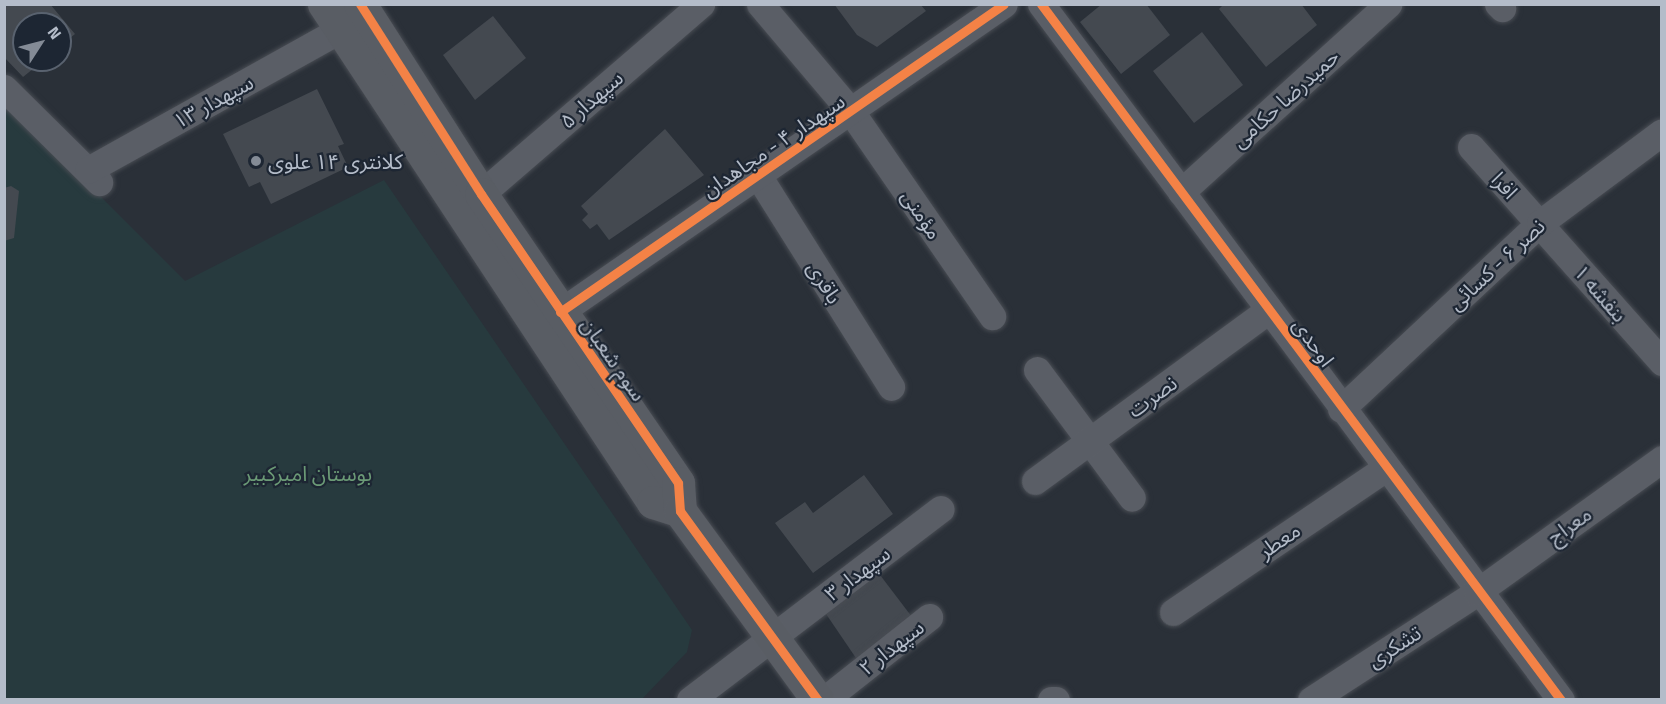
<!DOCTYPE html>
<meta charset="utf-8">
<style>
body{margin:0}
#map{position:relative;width:1666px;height:704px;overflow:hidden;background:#2a3038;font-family:"Titillium Web","Noto Sans Arabic",sans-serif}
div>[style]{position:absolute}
.green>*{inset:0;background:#273a3e}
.building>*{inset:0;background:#444950}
.roads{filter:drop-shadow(0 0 2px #484c53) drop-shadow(0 0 2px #484c53)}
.street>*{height:27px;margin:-13.5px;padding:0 13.5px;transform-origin:13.5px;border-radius:13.5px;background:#5a5e66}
.secondary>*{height:33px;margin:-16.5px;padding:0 16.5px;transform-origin:16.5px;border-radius:16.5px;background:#595d64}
.cycleway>*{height:9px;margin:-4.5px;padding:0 4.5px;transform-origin:4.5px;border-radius:4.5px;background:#f48246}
.dots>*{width:16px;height:16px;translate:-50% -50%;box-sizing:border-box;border:3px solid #1d2633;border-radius:50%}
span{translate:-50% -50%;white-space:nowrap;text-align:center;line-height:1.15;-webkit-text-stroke:4.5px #1d2633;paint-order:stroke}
.street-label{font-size:21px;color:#b4bcc9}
.poi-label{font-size:21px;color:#b4bcc9}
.left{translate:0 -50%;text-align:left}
.park-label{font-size:21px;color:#6b9a76}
.frame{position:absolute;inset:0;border:6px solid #b4bcc9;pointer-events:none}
.north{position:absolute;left:12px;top:12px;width:60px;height:60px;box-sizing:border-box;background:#1d2633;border:2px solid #59626f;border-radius:50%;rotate:54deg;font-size:16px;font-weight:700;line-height:24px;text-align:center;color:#b4bcc9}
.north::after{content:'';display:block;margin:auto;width:21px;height:27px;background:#848b96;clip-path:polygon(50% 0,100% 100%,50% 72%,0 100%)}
</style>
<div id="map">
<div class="green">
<i style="clip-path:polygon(5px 101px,185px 281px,384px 180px,692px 630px,687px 652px,642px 699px,5px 699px)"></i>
</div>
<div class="building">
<i style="clip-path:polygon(4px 4px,50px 4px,75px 34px,60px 46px,60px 24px,24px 24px,24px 60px,44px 60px,23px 77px,4px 57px)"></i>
<i style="clip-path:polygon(834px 4px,920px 4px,926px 11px,877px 47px,857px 35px)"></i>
<i style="clip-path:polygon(1102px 4px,1146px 4px,1170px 35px,1121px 74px,1080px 22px)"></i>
<i style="clip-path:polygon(1224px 4px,1301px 4px,1317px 25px,1266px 67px,1219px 9px)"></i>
<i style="clip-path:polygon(493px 16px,526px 58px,475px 100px,443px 55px)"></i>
<i style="clip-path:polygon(1202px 32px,1243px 85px,1194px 123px,1153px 71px)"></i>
<i style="clip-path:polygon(317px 89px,344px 144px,338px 146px,348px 167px,271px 204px,260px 182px,249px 187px,223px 134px)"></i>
<i style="clip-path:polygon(665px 129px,704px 175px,609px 240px,597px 224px,590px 229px,582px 220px,588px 214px,581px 206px)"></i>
<i style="clip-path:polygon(11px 186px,19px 191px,14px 238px,4px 241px,4px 188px)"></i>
<i style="clip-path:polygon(864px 475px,893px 514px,813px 573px,775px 523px,805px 502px,813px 513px)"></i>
<i style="clip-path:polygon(877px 571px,912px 617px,858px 661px,824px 611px)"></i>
</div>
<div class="roads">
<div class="street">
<i style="left:760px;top:4px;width:143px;rotate:49.8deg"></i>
<i style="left:852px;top:113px;width:247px;rotate:55.4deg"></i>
<i style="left:1041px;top:4px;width:869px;rotate:53.24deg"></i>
<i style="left:1498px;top:4px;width:6px;rotate:45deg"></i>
<i style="left:4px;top:88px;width:134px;rotate:44.7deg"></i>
<i style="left:1471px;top:147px;width:288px;rotate:48.4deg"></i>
<i style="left:88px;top:170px;width:286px;rotate:-29.1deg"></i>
<i style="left:759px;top:177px;width:248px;rotate:57.8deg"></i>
<i style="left:1181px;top:192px;width:280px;rotate:-42.2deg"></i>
<i style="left:481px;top:194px;width:291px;rotate:-40.8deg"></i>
<i style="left:560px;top:312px;width:540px;rotate:-34.75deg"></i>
<i style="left:1037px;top:370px;width:159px;rotate:53.4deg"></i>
<i style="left:1341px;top:409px;width:272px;rotate:-43.1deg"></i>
<i style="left:1540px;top:223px;width:152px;rotate:-36.7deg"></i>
<i style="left:1035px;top:481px;width:290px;rotate:-36.2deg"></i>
<i style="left:1173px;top:612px;width:257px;rotate:-34.1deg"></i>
<i style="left:690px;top:700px;width:315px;rotate:-37.3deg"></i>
<i style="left:824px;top:700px;width:134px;rotate:-38.3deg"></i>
<i style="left:1051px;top:700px;width:5px"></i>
<i style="left:1311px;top:700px;width:198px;rotate:-33deg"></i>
<i style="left:1477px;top:592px;width:228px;rotate:-35.7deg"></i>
</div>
<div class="secondary">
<i style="left:324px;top:4px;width:597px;rotate:56.55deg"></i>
<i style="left:653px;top:502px;width:28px;rotate:18deg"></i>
<i style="left:360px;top:4px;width:225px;rotate:57.5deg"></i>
<i style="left:481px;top:194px;width:350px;rotate:55.7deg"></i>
<i style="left:678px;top:483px;width:28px;rotate:86deg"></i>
<i style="left:680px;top:511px;width:234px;rotate:53.9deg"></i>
</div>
</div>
<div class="cycleway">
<i style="left:360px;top:4px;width:225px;rotate:57.5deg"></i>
<i style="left:481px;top:194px;width:350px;rotate:55.7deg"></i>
<i style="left:678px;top:483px;width:28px;rotate:86deg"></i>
<i style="left:680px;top:511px;width:234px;rotate:53.9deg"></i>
<i style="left:1041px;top:4px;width:869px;rotate:53.24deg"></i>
<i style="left:560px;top:312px;width:540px;rotate:-34.75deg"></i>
</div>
<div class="dots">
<i style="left:256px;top:161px;background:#848b96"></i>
</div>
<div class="street-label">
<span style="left:1285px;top:98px;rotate:-42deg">حمیدرضا حکامی</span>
<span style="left:591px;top:99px;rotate:-41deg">سپهدار ۵</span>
<span style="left:213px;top:101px;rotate:-29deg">سپهدار ۱۳</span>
<span style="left:773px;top:145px;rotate:-34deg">سپهدار ۴ - مجاهدان</span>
<span style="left:1505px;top:185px;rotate:48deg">افرا</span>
<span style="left:922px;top:214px;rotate:56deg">مؤمنی</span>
<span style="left:1496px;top:264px;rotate:-43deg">نصر ۶ - کسائی</span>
<span style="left:825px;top:282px;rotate:58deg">باقری</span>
<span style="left:1601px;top:293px;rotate:49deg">بنفشه ۱</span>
<span style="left:1314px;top:342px;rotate:54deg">اوحدی</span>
<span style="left:614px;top:359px;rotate:55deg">سوم شعبان</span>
<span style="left:1152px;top:396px;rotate:-36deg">نصرت</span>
<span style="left:1569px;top:525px;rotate:-36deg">معراج</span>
<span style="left:1279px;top:540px;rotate:-34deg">معطر</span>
<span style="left:857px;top:573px;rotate:-37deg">سپهدار ۳</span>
<span style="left:1394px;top:646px;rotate:-33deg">تشکری</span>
<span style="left:891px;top:647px;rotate:-38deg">سپهدار ۲</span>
</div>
<div class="poi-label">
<span class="left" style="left:268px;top:161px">کلانتری ۱۴ علوی</span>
</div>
<div class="park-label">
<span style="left:308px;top:473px">بوستان امیرکبیر</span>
</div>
<div class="frame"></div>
<div class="north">N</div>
</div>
